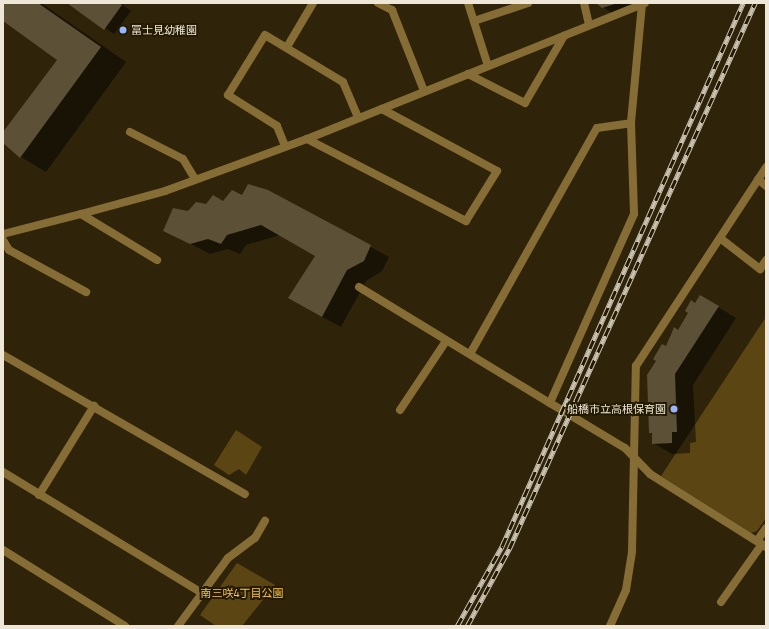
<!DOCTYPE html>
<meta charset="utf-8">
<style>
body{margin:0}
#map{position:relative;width:769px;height:629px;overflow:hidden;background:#2f240a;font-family:"Titillium Web","Noto Sans JP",sans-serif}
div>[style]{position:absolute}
.green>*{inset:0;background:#5b4613}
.shadow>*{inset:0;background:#0007}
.building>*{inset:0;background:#5c5036}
.service>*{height:8px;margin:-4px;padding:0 4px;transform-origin:4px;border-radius:4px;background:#866d36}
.minor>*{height:8px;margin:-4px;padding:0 4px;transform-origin:4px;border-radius:4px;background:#866d36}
.tertiary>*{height:8px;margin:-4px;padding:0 4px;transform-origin:4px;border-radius:4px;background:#866d36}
.rail>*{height:4.5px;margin-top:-2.25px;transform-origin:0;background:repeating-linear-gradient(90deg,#251a02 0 9px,#cbc3b2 0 18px);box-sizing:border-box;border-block:1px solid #cbc3b2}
.dots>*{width:11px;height:11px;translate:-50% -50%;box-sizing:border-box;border:2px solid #251a02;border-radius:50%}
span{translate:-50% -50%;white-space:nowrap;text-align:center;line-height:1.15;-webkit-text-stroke:4px #251a02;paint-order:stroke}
.poi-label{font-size:11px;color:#eee7d8}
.left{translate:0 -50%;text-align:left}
.right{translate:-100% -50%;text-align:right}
.park-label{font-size:11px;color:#f8c449}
.frame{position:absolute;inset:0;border:4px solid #eee7d8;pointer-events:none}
</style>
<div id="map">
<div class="green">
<i style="clip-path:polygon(766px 317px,766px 518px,757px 531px,751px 533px,661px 476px)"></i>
<i style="clip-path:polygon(236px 430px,262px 447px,246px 475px,239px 469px,229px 475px,214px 465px)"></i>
<i style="clip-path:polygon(237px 563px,275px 585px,242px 626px,216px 626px,200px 615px)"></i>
</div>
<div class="shadow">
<i style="clip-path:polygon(3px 3px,41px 3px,126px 62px,46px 172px,21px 157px,3px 142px,3px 133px,59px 60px,3px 20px)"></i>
<i style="clip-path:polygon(69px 3px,120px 3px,131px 11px,114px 34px)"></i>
<i style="clip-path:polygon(597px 3px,640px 3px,612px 13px)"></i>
<i style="clip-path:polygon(268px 191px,389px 257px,382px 271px,366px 281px,341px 327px,308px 309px,316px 256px,280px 235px,246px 245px,240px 254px,228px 249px,210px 254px,164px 230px,189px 212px,206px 206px)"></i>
<i style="clip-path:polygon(695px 304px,718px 307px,736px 318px,693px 385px,696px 442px,690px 443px,690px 453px,672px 454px,653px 443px,653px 434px,650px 433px,666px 347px,672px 338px,669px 336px,674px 328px,678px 331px)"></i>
</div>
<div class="building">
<i style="clip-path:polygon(3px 3px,38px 3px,101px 47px,20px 158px,3px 143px,3px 132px,57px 60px,3px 21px)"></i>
<i style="clip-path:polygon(67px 3px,119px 3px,122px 5px,104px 30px)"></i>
<i style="clip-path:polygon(596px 3px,618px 3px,602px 8px)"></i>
<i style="clip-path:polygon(248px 184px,268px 190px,371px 245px,364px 261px,347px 270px,322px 317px,288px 298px,315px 256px,261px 225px,227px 235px,221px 244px,208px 239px,190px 244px,163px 231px,173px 208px,188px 211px,196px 202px,206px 204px,213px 195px,223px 201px,232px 190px,242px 195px)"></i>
<i style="clip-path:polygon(700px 295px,719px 306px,675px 374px,677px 432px,672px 432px,672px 443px,652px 444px,652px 433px,649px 433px,647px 375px,656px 361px,653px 359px,662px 344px,666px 346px,674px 327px,678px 330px,688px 313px,685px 311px,691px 300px,695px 303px)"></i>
</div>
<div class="service">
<i style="left:378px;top:3px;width:16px;rotate:27deg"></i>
<i style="left:392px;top:10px;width:87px;rotate:68.4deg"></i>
<i style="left:474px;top:21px;width:57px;rotate:-18.4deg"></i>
<i style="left:287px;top:47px;width:51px;rotate:-59.4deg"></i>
<i style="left:468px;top:74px;width:64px;rotate:27deg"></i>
<i style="left:525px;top:103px;width:78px;rotate:-59.8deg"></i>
<i style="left:130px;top:132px;width:59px;rotate:27deg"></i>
<i style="left:183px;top:159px;width:23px;rotate:59deg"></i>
<i style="left:307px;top:139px;width:179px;rotate:27.3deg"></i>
<i style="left:466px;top:221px;width:59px;rotate:-58.2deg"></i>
<i style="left:497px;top:171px;width:131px;rotate:-151.7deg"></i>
<i style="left:285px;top:146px;width:22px;rotate:-112deg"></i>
<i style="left:277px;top:126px;width:58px;rotate:-147.7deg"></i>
<i style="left:228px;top:95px;width:70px;rotate:-58.3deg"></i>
<i style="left:265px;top:35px;width:91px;rotate:31.1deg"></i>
<i style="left:343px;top:82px;width:39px;rotate:67deg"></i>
<i style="left:758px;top:179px;width:11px;rotate:41deg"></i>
<i style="left:81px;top:214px;width:89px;rotate:31.2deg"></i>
<i style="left:720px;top:238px;width:51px;rotate:37.8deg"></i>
<i style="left:760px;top:269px;width:11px;rotate:-56deg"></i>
<i style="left:3px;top:240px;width:12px;rotate:59deg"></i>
<i style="left:9px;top:250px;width:88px;rotate:28.6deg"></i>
<i style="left:359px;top:287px;width:223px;rotate:31.3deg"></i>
<i style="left:470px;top:354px;width:259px;rotate:-60.7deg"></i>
<i style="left:597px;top:128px;width:34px;rotate:-8deg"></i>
<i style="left:400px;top:410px;width:83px;rotate:-56.3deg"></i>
<i style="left:757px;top:541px;width:16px;rotate:-55deg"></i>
<i style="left:721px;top:602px;width:71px;rotate:-54.7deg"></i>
</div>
<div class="minor">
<i style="left:468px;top:3px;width:66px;rotate:72.4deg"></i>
<i style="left:584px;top:3px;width:22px;rotate:77deg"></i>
<i style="left:642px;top:4px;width:120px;rotate:95.3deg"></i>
<i style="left:631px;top:123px;width:91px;rotate:88.1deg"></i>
<i style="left:634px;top:214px;width:207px;rotate:114deg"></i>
<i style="left:550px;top:403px;width:87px;rotate:31deg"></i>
<i style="left:625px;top:448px;width:36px;rotate:46deg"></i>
<i style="left:650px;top:474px;width:137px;rotate:32.2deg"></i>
<i style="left:81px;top:214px;width:87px;rotate:-15.3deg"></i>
<i style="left:165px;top:191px;width:151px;rotate:-20.1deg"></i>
<i style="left:307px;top:139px;width:364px;rotate:-21.9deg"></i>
<i style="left:3px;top:355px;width:279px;rotate:29.9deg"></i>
<i style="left:3px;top:472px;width:233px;rotate:31.3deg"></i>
<i style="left:39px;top:495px;width:105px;rotate:-58.3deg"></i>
<i style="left:3px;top:550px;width:144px;rotate:31.9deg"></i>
<i style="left:178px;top:626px;width:84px;rotate:-53.7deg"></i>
<i style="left:228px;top:558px;width:34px;rotate:-37deg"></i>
<i style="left:255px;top:538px;width:20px;rotate:-60deg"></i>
<i style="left:610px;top:626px;width:39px;rotate:-66deg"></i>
<i style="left:626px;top:590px;width:39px;rotate:-81deg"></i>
<i style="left:632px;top:551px;width:185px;rotate:-88.8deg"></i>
<i style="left:636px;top:366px;width:238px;rotate:-56.8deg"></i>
</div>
<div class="tertiary">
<i style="left:3px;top:234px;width:81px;rotate:-14.4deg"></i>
</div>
<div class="rail">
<i style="left:457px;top:626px;width:92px;rotate:-60.6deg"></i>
<i style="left:502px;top:546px;width:594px;rotate:-66.07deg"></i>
<i style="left:467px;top:626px;width:88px;rotate:-61.4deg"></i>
<i style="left:509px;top:549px;width:599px;rotate:-65.75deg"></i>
</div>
<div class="dots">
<i style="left:123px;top:30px;background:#96b6fd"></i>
<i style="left:674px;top:409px;background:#96b6fd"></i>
</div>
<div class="poi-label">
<span class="left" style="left:131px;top:30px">冨士見幼稚園</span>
<span class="right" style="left:666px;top:409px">船橋市立高根保育園</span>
</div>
<div class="park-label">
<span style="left:242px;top:593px">南三咲4丁目公園</span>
</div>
<div class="frame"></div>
</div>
